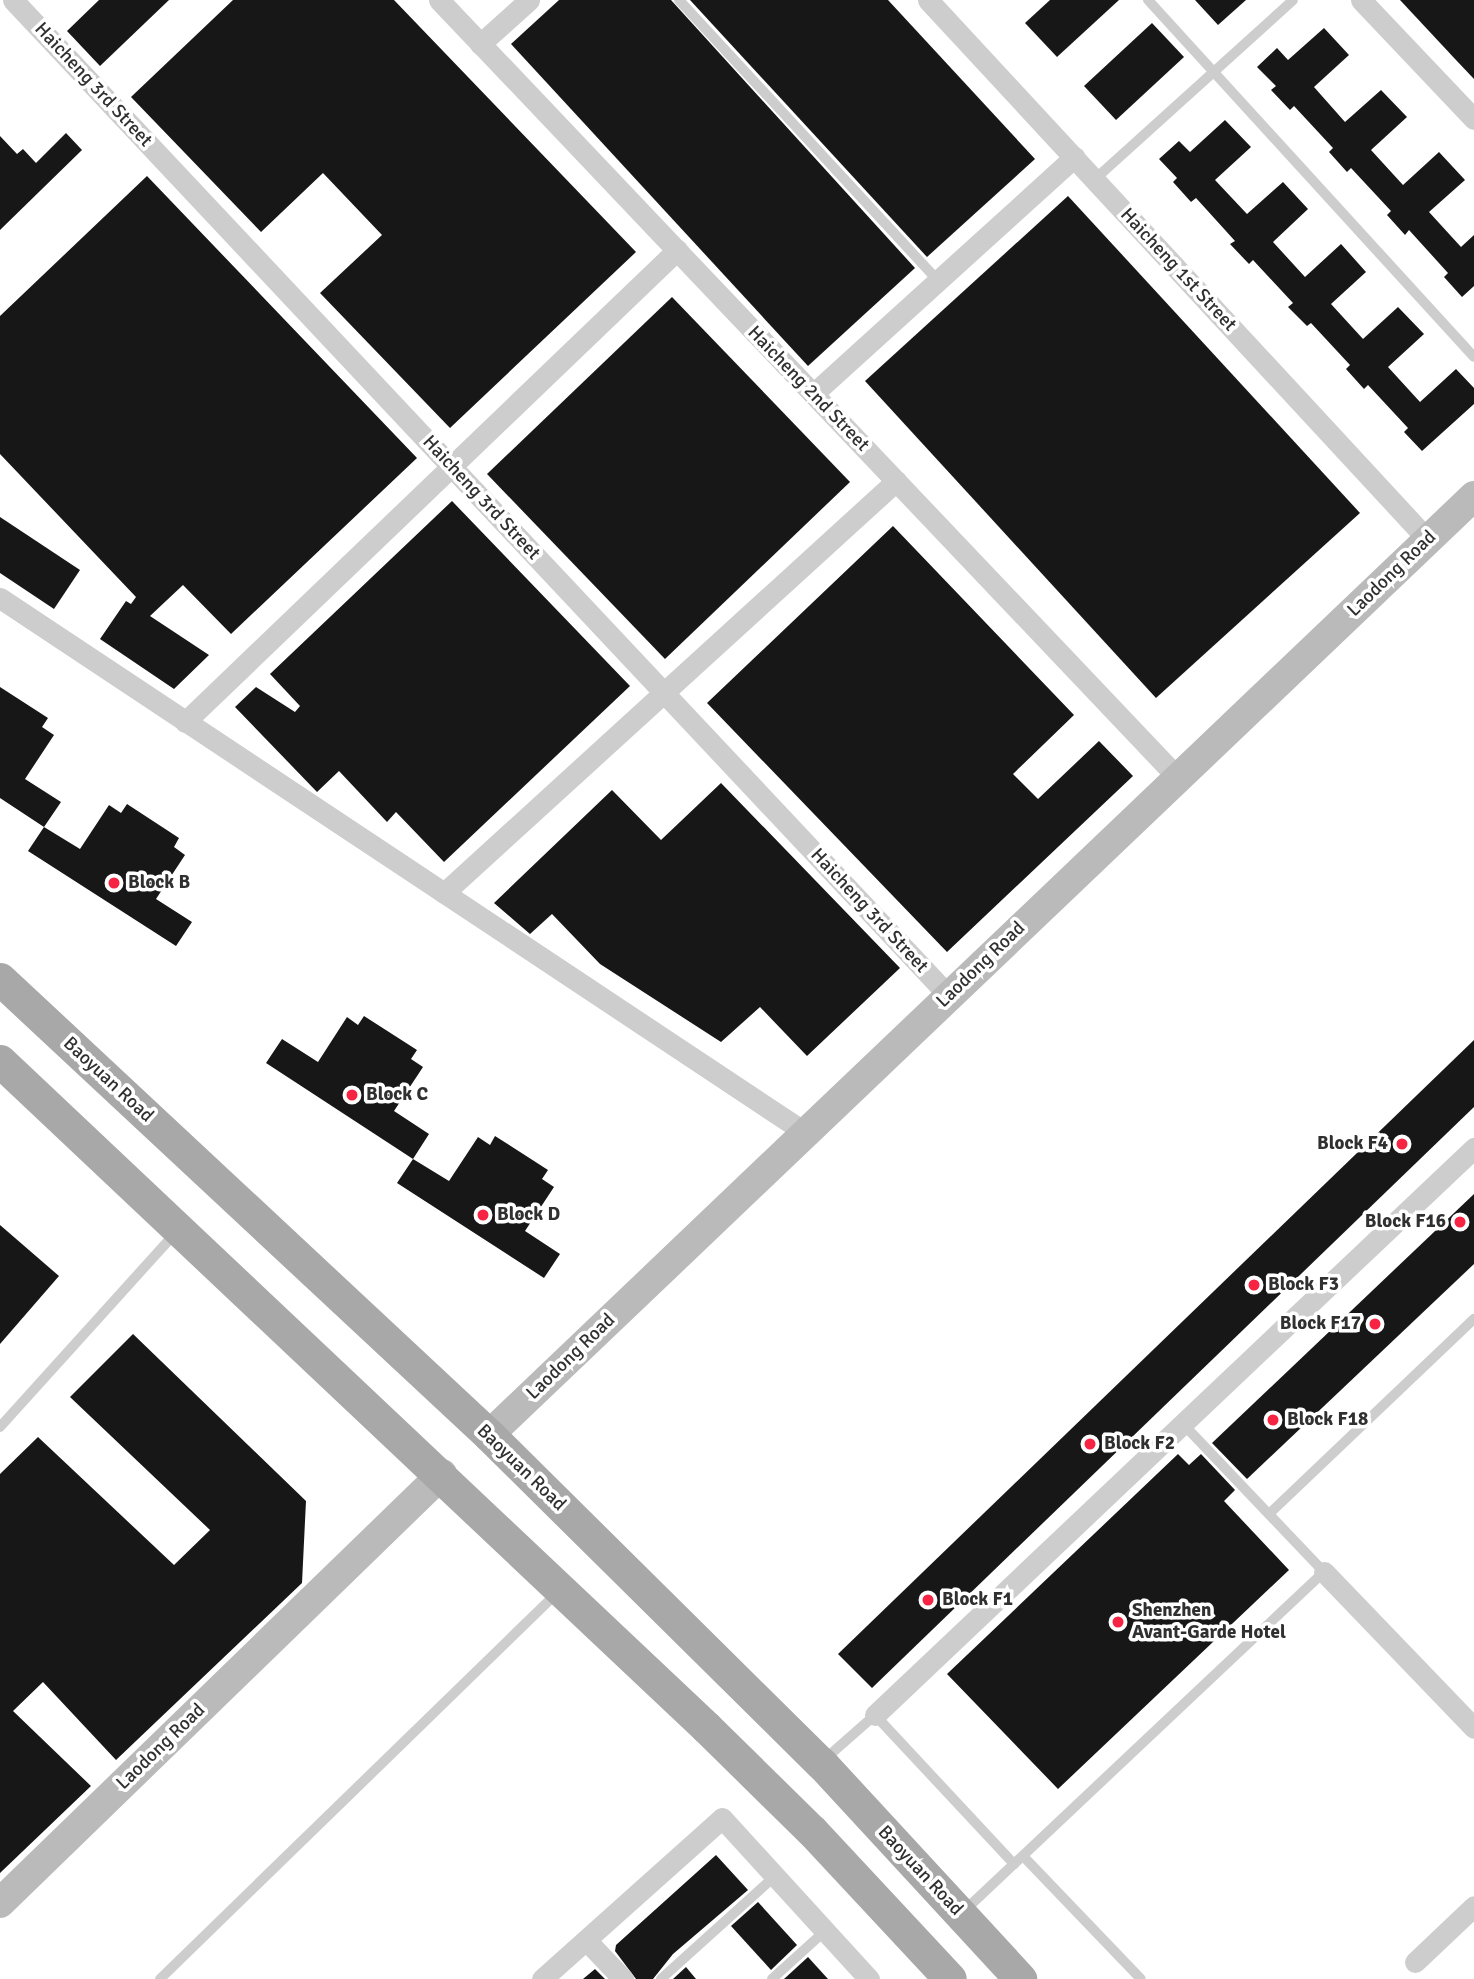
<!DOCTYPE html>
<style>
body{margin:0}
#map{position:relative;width:1474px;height:1979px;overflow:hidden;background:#fff;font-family:Signika,sans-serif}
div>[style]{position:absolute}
.building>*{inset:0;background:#171717}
.lane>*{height:10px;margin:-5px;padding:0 5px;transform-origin:5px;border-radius:5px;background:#cdcdcd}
.street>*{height:21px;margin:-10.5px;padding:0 10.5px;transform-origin:10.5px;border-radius:10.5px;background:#cdcdcd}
.secondary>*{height:30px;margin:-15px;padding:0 15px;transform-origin:15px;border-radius:15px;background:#bababa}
.primary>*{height:33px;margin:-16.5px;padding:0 16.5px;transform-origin:16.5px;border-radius:16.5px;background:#a8a8a8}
.dots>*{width:19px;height:19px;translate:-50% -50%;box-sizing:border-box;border:4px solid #fff;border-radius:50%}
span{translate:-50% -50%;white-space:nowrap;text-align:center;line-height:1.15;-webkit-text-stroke:7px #fff;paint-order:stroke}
.street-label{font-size:19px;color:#303030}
.poi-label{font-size:19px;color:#303030;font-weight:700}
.left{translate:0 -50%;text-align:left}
.right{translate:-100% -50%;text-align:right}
</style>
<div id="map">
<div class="building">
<i style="clip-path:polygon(99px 0,169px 0,100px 66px,67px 31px)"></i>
<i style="clip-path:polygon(233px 0,394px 0,636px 252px,450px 428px,320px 293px,382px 235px,323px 173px,261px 232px,131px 97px)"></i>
<i style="clip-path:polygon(559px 0,671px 0,915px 268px,808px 366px,511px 44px)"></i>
<i style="clip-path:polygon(690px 0,888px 0,1035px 159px,927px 257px)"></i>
<i style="clip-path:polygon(1050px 0,1119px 0,1057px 57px,1025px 23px)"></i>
<i style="clip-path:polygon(1195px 0,1246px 0,1218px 25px)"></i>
<i style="clip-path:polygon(1400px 0,1474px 0,1474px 79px,1456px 60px)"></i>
<i style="clip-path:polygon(1152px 23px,1184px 57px,1116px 120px,1084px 86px)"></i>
<i style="clip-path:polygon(1324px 28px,1349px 55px,1314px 87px,1345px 122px,1381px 90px,1407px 117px,1371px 150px,1403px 185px,1439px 152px,1465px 180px,1429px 212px,1461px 247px,1474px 235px,1474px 286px,1462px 297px,1444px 277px,1448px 273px,1409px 230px,1405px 235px,1387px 215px,1391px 211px,1351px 168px,1347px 172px,1329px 152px,1333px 148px,1294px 106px,1290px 110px,1271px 90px,1276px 86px,1257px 67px,1277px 48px,1288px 60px)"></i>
<i style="clip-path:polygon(1225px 120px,1251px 147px,1215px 180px,1247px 214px,1283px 182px,1308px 209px,1273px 242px,1305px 277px,1341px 244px,1366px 272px,1331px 304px,1363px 339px,1398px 307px,1424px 334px,1388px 367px,1420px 402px,1456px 369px,1474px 388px,1474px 404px,1422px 451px,1404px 432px,1408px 428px,1368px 385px,1364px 389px,1346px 369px,1350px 365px,1311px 323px,1307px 326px,1288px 307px,1293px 303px,1253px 260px,1249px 264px,1230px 244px,1235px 241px,1196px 198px,1191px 202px,1173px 182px,1177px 178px,1159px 159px,1179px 141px,1190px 152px)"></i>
<i style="clip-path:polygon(66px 133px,82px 150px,0 230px,0 136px,17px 154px,23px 149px,36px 163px)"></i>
<i style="clip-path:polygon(147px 176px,417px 458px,231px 634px,183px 585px,150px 616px,209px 655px,174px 689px,100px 639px,126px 601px,131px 604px,136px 597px,0 454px,0 316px)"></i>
<i style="clip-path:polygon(1068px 196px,1360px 513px,1156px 698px,865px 381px)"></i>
<i style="clip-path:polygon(672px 297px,850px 482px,665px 659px,487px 474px)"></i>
<i style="clip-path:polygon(452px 501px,630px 686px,444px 862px,396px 812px,387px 822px,339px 771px,317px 792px,235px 707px,256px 687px,295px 712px,300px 706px,270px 674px)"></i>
<i style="clip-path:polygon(0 517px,80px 570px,54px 609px,0 573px)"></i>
<i style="clip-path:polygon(893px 526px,1074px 715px,1013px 774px,1038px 799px,1099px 741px,1133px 776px,947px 952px,707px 703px)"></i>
<i style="clip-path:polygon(0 687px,48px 718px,42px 727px,54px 735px,25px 779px,61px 802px,44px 827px,0 798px)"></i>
<i style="clip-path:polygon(721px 783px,900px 968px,807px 1056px,760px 1007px,721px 1042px,600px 964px,552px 914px,530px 934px,494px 903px,612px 790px,661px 840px)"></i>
<i style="clip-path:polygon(127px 804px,179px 838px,174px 847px,185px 855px,156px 899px,192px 922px,176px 946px,28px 851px,44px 827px,80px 849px,109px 805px,121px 813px)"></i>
<i style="clip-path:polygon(364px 1016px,417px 1050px,411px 1059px,423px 1067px,394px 1111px,429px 1134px,413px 1159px,266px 1063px,282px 1039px,318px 1062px,347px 1017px,358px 1025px)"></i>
<i style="clip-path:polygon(1474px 1040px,1474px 1107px,872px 1688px,838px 1654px)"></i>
<i style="clip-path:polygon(495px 1136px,548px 1170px,542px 1179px,554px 1187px,525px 1231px,560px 1254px,544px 1278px,397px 1183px,413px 1159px,449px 1181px,478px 1137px,490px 1145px)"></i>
<i style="clip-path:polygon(1474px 1194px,1474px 1264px,1247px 1479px,1212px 1443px)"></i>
<i style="clip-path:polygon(0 1225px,59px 1276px,0 1344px)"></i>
<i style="clip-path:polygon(133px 1334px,306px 1501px,302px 1583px,116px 1760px,43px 1682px,13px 1711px,91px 1786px,0 1873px,0 1474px,38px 1437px,174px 1565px,210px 1530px,70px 1397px)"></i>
<i style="clip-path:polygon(1178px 1454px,1189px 1465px,1201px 1454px,1235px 1490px,1224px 1501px,1289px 1570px,1058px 1789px,947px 1674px)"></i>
<i style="clip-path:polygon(716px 1855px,748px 1890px,673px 1954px,653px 1979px,636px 1979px,615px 1951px,616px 1945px)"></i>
<i style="clip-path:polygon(758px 1902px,797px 1945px,771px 1970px,731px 1926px)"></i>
<i style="clip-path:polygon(808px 1957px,828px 1979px,784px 1979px)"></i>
<i style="clip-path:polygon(686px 1967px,696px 1979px,673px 1979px)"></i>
<i style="clip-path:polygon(595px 1969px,605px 1979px,583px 1979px)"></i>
</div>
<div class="lane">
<i style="left:679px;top:0;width:382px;rotate:47.3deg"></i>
<i style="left:1148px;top:0;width:483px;rotate:47.6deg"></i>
<i style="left:1094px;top:180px;width:268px;rotate:-42.1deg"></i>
<i style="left:0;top:1427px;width:261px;rotate:-47.9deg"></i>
<i style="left:1269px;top:1514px;width:283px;rotate:-43.6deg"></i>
<i style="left:825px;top:1759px;width:67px;rotate:-41.3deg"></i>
<i style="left:875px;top:1715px;width:204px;rotate:47deg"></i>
<i style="left:1023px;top:1856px;width:170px;rotate:46.2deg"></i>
<i style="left:963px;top:1912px;width:496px;rotate:-43.3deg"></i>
<i style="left:1324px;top:1572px;width:204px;rotate:-133.6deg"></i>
<i style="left:160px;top:1979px;width:554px;rotate:-44.2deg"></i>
<i style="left:661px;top:1979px;width:154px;rotate:-42.1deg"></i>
<i style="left:772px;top:1979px;width:72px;rotate:-42.2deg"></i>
</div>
<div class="street">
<i style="left:13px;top:0;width:1367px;rotate:46.78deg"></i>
<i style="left:439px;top:0;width:1073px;rotate:46.47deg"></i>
<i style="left:928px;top:0;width:736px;rotate:47.2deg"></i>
<i style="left:1361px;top:0;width:164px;rotate:46.5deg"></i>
<i style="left:480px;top:44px;width:66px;rotate:-41.9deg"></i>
<i style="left:813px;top:394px;width:353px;rotate:-42.2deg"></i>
<i style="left:0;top:598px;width:967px;rotate:33.58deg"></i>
<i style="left:185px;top:722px;width:682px;rotate:-43.81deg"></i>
<i style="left:444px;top:893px;width:612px;rotate:-42.35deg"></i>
<i style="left:1324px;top:1572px;width:216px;rotate:46.1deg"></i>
<i style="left:875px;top:1715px;width:825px;rotate:-43.43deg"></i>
<i style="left:586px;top:1940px;width:54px;rotate:46.5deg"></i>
<i style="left:1415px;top:1962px;width:81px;rotate:-43.5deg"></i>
<i style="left:542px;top:1979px;width:241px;rotate:-41.8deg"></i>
<i style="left:722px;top:1818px;width:218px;rotate:47.6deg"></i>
</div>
<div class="secondary">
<i style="left:489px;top:1435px;width:1361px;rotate:-43.63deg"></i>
<i style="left:0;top:1903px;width:616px;rotate:-44.14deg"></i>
</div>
<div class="primary">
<i style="left:0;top:979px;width:669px;rotate:43deg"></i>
<i style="left:489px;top:1435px;width:467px;rotate:44.7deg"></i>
<i style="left:821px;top:1763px;width:294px;rotate:47.3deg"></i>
<i style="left:0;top:1061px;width:971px;rotate:43.33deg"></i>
<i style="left:706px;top:1727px;width:148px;rotate:44.5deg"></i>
<i style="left:812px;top:1831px;width:202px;rotate:47deg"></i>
</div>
<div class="dots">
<i style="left:114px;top:883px;background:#f62442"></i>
<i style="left:352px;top:1095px;background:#f62442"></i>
<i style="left:1402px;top:1144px;background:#f62442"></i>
<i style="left:483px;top:1215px;background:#f62442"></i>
<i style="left:1460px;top:1222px;background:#f62442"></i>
<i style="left:1254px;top:1285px;background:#f62442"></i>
<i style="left:1375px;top:1324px;background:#f62442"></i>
<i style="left:1273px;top:1420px;background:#f62442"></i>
<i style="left:1090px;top:1444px;background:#f62442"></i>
<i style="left:928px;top:1600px;background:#f62442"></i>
<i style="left:1118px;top:1622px;background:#f62442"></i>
</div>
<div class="street-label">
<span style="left:93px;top:85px;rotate:47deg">Haicheng 3rd Street</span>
<span style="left:1178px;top:270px;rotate:47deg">Haicheng 1st Street</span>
<span style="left:808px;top:389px;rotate:46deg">Haicheng 2nd Street</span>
<span style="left:481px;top:498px;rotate:47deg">Haicheng 3rd Street</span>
<span style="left:1392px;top:574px;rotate:-44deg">Laodong Road</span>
<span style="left:869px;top:911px;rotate:47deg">Haicheng 3rd Street</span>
<span style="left:981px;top:965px;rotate:-44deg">Laodong Road</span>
<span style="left:108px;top:1080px;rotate:43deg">Baoyuan Road</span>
<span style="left:571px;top:1357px;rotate:-44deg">Laodong Road</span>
<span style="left:521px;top:1468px;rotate:44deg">Baoyuan Road</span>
<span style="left:161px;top:1747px;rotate:-44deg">Laodong Road</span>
<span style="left:920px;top:1871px;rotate:47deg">Baoyuan Road</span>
</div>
<div class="poi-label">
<span class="left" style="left:128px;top:883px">Block B</span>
<span class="left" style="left:366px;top:1095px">Block C</span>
<span class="right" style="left:1388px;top:1144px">Block F4</span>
<span class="left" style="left:497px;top:1215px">Block D</span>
<span class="right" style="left:1446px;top:1222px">Block F16</span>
<span class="left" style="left:1268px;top:1285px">Block F3</span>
<span class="right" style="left:1361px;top:1324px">Block F17</span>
<span class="left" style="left:1287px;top:1420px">Block F18</span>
<span class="left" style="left:1104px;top:1444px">Block F2</span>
<span class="left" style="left:942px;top:1600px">Block F1</span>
<span class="left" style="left:1132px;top:1622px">Shenzhen<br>Avant-Garde Hotel</span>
</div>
</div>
